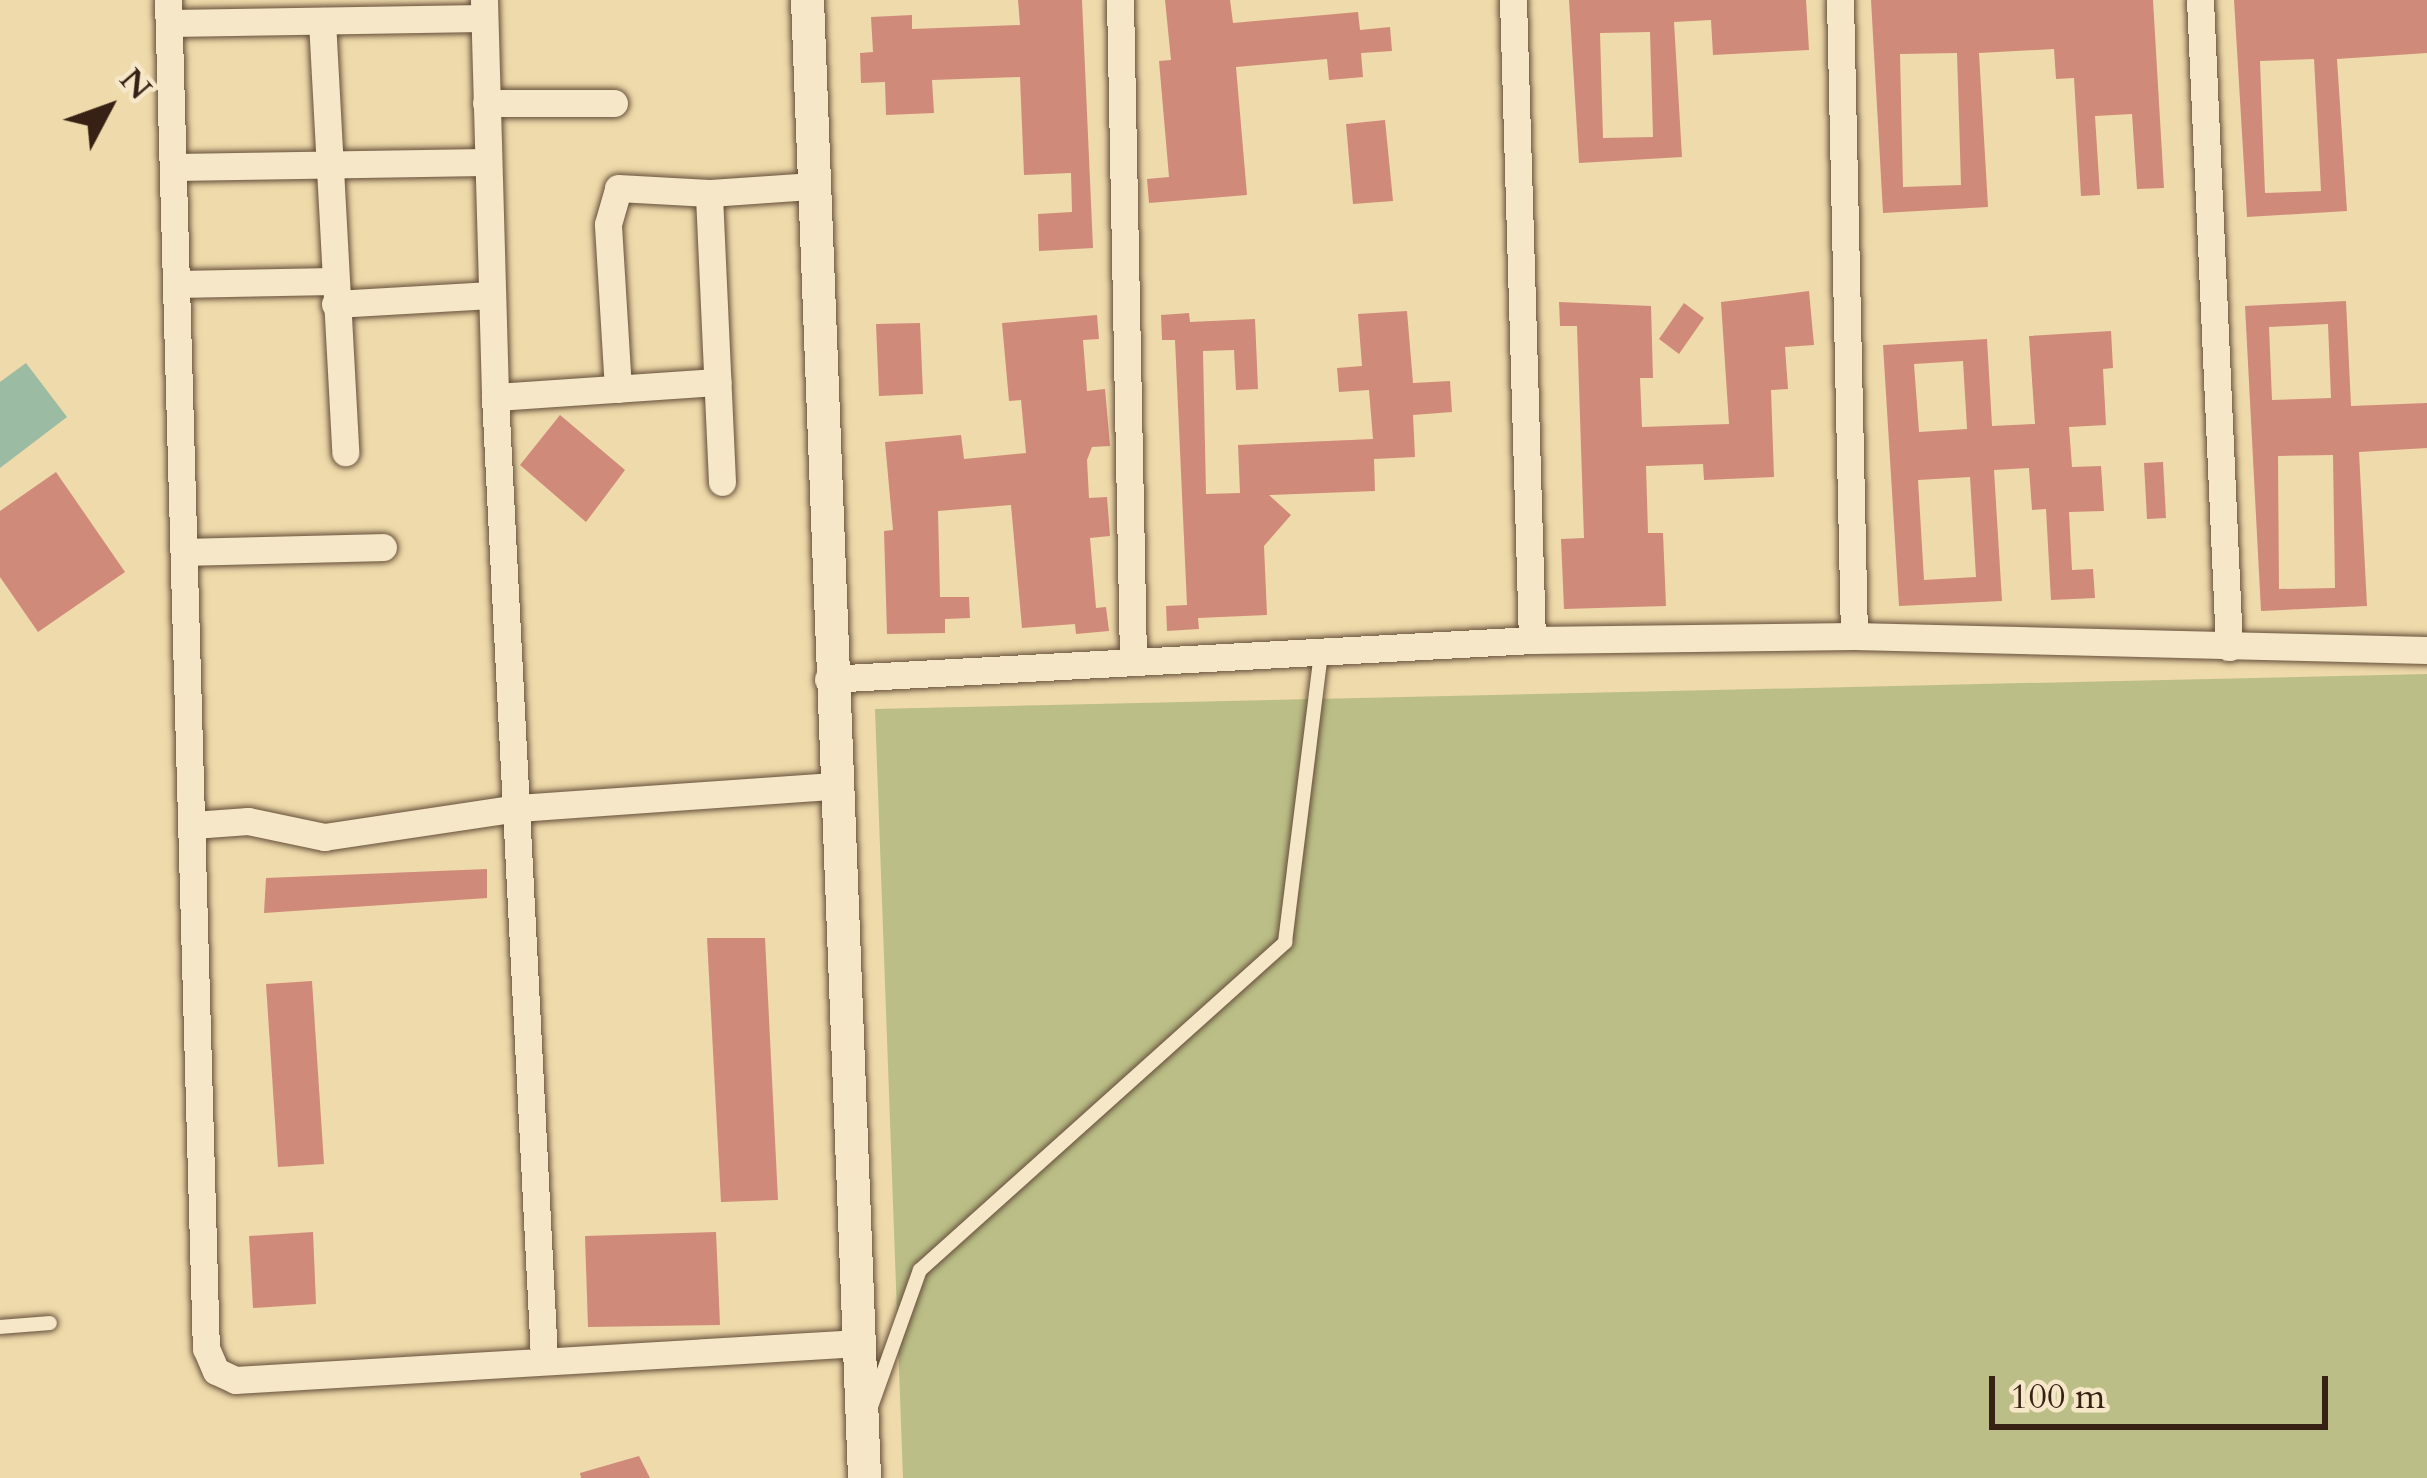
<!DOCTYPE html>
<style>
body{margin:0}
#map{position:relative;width:2427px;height:1478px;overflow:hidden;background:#efdaab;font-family:Cardo,serif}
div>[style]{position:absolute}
.green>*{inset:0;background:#bbbf87}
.water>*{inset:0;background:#9bbba3}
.building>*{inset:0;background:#d08a79}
.roads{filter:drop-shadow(0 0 3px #654f3a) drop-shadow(0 0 3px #654f3a)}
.service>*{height:14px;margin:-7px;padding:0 7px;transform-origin:7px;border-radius:7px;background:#f5e7c8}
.minor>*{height:27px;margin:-13.5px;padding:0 13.5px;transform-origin:13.5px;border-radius:13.5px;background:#f5e7c8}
.tertiary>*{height:33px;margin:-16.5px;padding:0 16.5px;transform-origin:16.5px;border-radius:16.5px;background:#f5e7c8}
span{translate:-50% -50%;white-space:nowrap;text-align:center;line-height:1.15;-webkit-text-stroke:9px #f5e7c8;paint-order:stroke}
.north{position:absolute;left:48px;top:48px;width:120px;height:120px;-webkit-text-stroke:9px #f5e7c8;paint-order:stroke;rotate:49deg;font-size:33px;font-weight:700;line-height:48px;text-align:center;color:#372114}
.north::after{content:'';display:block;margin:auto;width:42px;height:54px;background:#372114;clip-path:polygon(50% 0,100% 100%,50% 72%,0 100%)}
.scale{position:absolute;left:1989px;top:1376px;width:339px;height:54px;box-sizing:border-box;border:6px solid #372114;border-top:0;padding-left:15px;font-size:36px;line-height:42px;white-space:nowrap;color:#372114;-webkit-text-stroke:9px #f5e7c8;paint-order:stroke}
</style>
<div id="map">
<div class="green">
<i style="clip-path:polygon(2427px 674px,2427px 1478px,903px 1478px,875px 709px)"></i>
</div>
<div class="water">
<i style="clip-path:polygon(26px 363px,67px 417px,0 468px,0 382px)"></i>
</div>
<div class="building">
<i style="clip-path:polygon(1018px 0,1082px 0,1093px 248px,1039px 251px,1038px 214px,1072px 212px,1071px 173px,1024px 175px,1020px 77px,932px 80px,934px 113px,886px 115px,885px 82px,861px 83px,860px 53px,873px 52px,871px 17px,912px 15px,912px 29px,1020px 25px)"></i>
<i style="clip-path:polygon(1165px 0,1230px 0,1233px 23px,1358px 12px,1360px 30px,1390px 27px,1392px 51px,1361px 53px,1363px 77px,1329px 80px,1327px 59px,1236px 67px,1247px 195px,1149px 203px,1147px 179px,1169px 177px,1159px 61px,1171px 60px)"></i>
<i style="clip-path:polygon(evenodd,1569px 0,1806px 0,1809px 50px,1713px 55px,1711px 20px,1674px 22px,1682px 157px,1579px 163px,1569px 0,1650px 32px,1653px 137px,1603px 138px,1600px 33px,1650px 32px)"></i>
<i style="clip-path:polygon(evenodd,1871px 0,2153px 0,2164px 188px,2137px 189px,2132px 114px,2095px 116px,2100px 195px,2081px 196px,2074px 78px,2056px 79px,2054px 49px,1979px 53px,1988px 207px,1883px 213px,1871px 0,1957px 53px,1961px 185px,1903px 187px,1900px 54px,1957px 53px)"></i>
<i style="clip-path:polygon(evenodd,2234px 0,2427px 0,2427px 53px,2337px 59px,2347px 211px,2247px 217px,2234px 0,2314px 59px,2321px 191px,2265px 193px,2260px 61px,2314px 59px)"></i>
<i style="clip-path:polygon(1385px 120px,1393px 201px,1353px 204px,1346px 124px)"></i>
<i style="clip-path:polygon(1809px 291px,1814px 345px,1785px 347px,1788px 389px,1771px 390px,1774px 477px,1704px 480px,1703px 464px,1646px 466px,1648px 533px,1663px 533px,1666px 606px,1564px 609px,1561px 539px,1584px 538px,1577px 326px,1560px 326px,1559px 302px,1651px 306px,1653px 378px,1640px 378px,1642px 427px,1729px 424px,1721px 302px)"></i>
<i style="clip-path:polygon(evenodd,2346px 301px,2351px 406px,2427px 403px,2427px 448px,2359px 452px,2367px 606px,2261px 611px,2245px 306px,2346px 301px,2328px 324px,2331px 398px,2272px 400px,2269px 327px,2328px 324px,2346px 301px,2333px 455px,2335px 588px,2279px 589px,2278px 456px,2333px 455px)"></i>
<i style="clip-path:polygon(1684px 303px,1704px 318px,1679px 354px,1659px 339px)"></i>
<i style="clip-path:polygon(1407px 311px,1413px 383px,1450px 381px,1452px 412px,1413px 415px,1415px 457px,1374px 459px,1375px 491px,1269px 495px,1291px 515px,1264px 546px,1267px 615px,1198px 618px,1199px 629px,1167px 631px,1166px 606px,1187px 605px,1175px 340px,1162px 340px,1161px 315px,1189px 313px,1190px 322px,1255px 319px,1258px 389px,1236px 390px,1234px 350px,1203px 351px,1206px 494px,1240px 493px,1238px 445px,1373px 439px,1369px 390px,1339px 392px,1337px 368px,1362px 366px,1358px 314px)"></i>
<i style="clip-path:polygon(1097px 315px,1099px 339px,1083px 340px,1087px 391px,1105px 389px,1110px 446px,1092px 447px,1087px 460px,1089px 498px,1107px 497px,1110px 536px,1090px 538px,1096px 608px,1106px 607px,1109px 631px,1076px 634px,1075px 624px,1022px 628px,1011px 505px,938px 511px,940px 597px,969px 597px,970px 618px,945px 619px,945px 633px,887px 634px,884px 531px,893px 530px,885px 442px,961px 435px,964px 459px,1026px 453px,1021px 400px,1009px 401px,1002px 323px)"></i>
<i style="clip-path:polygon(920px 323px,923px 394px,879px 396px,876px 324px)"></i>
<i style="clip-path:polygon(evenodd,2111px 331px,2113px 368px,2103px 369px,2106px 425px,2069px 427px,2072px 467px,2101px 466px,2104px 511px,2069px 512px,2072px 570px,2093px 569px,2095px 598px,2051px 600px,2046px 509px,2032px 510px,2029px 468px,1994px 470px,2002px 601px,1899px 606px,1883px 345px,1987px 339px,1992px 426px,2035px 424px,2029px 336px,2111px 331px,1963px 361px,1967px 429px,1919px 432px,1914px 364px,1963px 361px,2111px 331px,1970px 477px,1976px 577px,1924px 580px,1918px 480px,1970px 477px)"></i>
<i style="clip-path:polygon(560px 415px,625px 470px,586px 522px,520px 465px)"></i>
<i style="clip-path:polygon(2163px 462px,2166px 518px,2147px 519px,2144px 463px)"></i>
<i style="clip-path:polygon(56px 472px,125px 572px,38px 632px,0 577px,0 511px)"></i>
<i style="clip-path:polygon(487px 869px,487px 898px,264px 913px,266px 878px)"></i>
<i style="clip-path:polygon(707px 938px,765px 938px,778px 1200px,721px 1202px)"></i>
<i style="clip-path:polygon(312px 981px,324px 1164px,278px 1167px,266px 984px)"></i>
<i style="clip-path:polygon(313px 1232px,316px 1304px,253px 1308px,249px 1236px)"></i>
<i style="clip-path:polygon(716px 1232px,720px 1325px,588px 1327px,585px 1236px)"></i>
<i style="clip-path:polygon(639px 1456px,650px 1478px,581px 1478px,580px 1473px)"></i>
</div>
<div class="roads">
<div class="service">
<i style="left:0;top:1327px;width:50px;rotate:-4.6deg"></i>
<i style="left:868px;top:1415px;width:154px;rotate:-70.3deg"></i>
<i style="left:920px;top:1270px;width:491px;rotate:-41.9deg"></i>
<i style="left:1285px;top:942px;width:291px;rotate:-82.9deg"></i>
</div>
<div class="minor">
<i style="left:168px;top:0;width:1349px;rotate:88.39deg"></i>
<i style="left:206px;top:1348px;width:25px;rotate:67deg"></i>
<i style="left:216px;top:1371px;width:21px;rotate:25deg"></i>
<i style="left:235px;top:1380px;width:625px;rotate:-3.39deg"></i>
<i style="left:484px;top:0;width:397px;rotate:88.4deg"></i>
<i style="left:495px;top:397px;width:962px;rotate:87.08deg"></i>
<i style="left:1120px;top:0;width:659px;rotate:88.87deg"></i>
<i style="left:1513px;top:0;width:640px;rotate:88.3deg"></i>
<i style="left:1840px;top:0;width:636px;rotate:88.74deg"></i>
<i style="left:2200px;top:0;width:648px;rotate:87.43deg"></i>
<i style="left:322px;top:21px;width:432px;rotate:86.9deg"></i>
<i style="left:169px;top:23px;width:315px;rotate:-0.9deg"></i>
<i style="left:486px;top:103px;width:128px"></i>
<i style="left:173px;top:167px;width:314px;rotate:-0.9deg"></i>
<i style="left:177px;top:284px;width:156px;rotate:-1.1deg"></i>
<i style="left:335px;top:304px;width:156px;rotate:-3.3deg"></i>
<i style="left:618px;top:389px;width:165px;rotate:-93.5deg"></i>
<i style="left:608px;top:224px;width:37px;rotate:-74deg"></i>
<i style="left:618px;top:188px;width:91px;rotate:3.1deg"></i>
<i style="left:495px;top:397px;width:223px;rotate:-3.9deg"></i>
<i style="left:722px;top:482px;width:289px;rotate:-92.6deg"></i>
<i style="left:709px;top:193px;width:102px;rotate:-3.9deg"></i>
<i style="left:185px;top:552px;width:198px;rotate:-1.4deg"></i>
<i style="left:828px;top:679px;width:705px;rotate:-3.17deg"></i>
<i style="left:1532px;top:640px;width:322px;rotate:-0.7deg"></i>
<i style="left:1854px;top:636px;width:573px;rotate:1.4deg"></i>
<i style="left:193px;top:825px;width:55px;rotate:-4.2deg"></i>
<i style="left:248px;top:821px;width:78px;rotate:11.9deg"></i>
<i style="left:324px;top:837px;width:195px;rotate:-8.5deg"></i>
<i style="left:517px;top:808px;width:318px;rotate:-4deg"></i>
</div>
<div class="tertiary">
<i style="left:807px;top:0;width:1479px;rotate:87.79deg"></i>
</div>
</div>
<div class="north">N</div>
<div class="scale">100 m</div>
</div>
